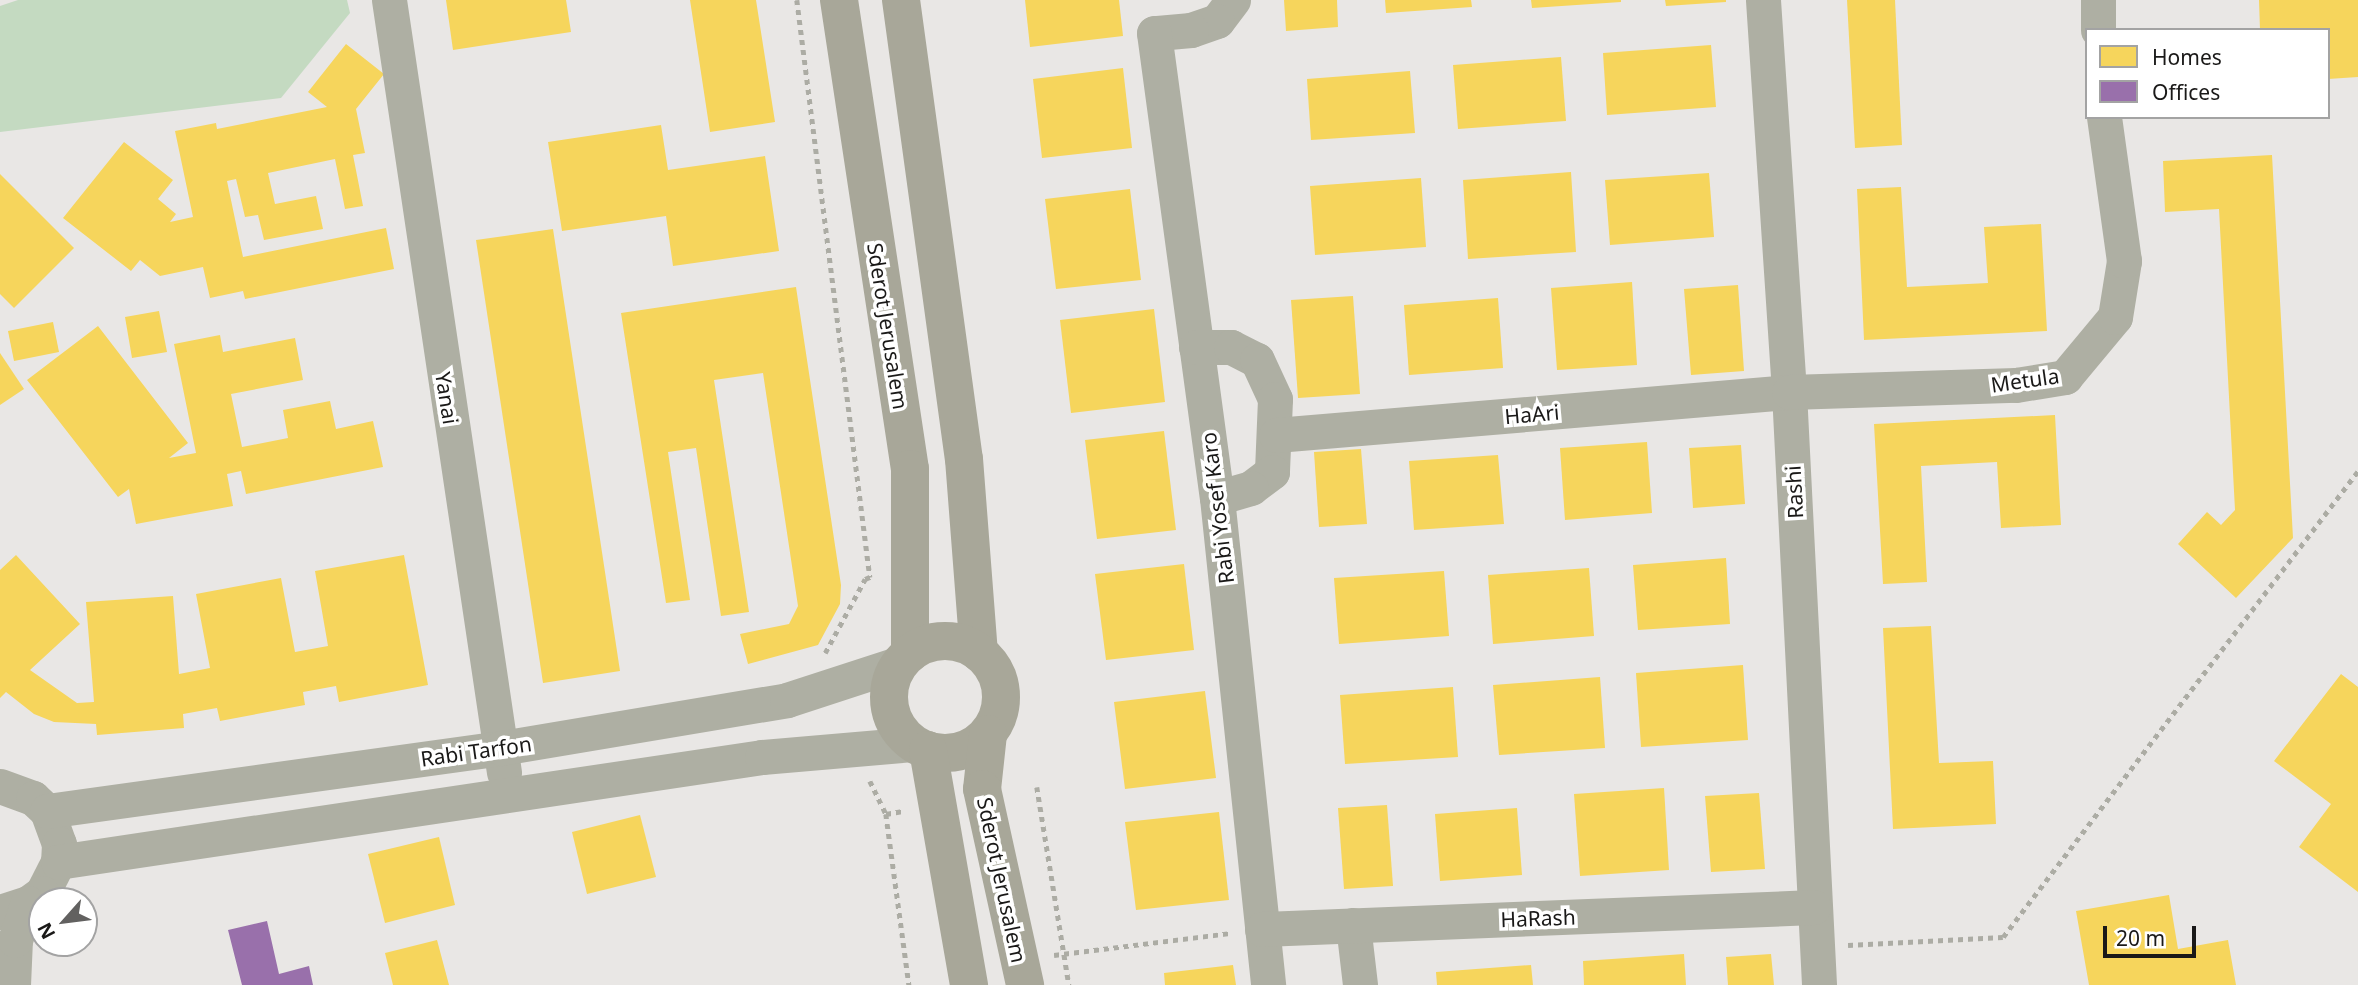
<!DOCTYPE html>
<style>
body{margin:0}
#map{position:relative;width:2358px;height:985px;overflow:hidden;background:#e9e7e5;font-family:"Noto Sans",sans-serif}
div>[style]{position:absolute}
.green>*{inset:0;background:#c4dac1}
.homes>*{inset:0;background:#f6d55c}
.offices>*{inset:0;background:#9970ab}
.path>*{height:4.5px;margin-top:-2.25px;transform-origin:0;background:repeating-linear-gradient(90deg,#acaca4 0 5px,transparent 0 10px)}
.minor>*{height:35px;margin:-17.5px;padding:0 17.5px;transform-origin:17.5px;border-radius:17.5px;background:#aeafa3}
.major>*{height:38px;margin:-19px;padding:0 19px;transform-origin:19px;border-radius:19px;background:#a8a799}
.major>.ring{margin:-19px;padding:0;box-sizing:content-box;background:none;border:38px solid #a8a799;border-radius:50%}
span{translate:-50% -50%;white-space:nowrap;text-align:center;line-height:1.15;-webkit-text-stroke:7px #fff;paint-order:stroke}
.street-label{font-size:21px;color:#1a1918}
.legend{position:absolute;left:2085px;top:28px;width:245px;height:91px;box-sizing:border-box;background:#fff;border:2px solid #a3a3a3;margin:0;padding:9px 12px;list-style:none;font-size:21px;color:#1a1918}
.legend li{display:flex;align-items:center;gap:14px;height:35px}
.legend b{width:35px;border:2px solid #a3a3a3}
.north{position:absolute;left:28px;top:887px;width:70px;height:70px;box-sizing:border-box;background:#fff;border:2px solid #a3a3a3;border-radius:50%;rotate:242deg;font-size:19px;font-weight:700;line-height:28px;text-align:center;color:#1a1918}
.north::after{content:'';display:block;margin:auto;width:24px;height:32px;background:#626160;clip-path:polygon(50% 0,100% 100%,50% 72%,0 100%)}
.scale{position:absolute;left:2103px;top:926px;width:93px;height:32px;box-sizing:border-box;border:4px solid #1a1918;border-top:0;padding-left:9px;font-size:21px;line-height:24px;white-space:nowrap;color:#1a1918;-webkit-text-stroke:5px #fff;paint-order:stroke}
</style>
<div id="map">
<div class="green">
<i style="clip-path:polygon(18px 0,347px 0,350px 13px,281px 98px,0 132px,0 6px)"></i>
</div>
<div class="homes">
<i style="clip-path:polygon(446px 0,566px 0,571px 32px,453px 50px)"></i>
<i style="clip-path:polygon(690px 0,756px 0,775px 122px,710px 132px)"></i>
<i style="clip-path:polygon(1025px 0,1119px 0,1123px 36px,1030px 47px)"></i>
<i style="clip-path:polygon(1284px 0,1337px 0,1338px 27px,1286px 31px)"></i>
<i style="clip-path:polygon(1385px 0,1471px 0,1472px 7px,1386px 13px)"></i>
<i style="clip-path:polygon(1531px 0,1621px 0,1621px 2px,1532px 8px)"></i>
<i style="clip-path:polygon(1665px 0,1726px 0,1726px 2px,1666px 6px)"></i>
<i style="clip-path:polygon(1847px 0,1895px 0,1902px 145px,1855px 148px)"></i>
<i style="clip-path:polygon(2259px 0,2358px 0,2358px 77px,2328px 79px,2328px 30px,2260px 30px)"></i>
<i style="clip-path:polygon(346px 44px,384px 74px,356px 109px,365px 153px,353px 155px,363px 206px,345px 209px,335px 159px,268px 173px,275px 204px,316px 196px,323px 229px,264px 240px,258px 215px,245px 217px,236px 179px,227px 181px,243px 257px,386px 228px,394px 269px,245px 299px,243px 291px,210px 298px,203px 267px,160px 276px,140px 260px,131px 271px,63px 218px,124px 142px,173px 180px,158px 199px,176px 214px,170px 222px,193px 217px,175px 131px,216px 123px,217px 129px,327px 107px,308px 92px)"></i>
<i style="clip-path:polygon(1711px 45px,1716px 107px,1607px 115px,1603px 53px)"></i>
<i style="clip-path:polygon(1561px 57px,1566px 121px,1458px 129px,1453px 65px)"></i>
<i style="clip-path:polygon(1123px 68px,1132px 148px,1042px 158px,1033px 79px)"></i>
<i style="clip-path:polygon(1410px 71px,1415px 133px,1311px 140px,1307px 79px)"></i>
<i style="clip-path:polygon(661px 125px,668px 170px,765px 156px,779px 251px,673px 266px,666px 216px,562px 231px,548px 142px)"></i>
<i style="clip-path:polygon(2272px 155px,2293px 538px,2236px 598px,2178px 544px,2207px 512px,2221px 525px,2235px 510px,2219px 209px,2165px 212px,2163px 161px)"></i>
<i style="clip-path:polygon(1571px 172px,1576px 252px,1468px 259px,1463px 180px)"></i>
<i style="clip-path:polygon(1709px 173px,1714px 237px,1610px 245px,1605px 180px)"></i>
<i style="clip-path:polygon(0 174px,74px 248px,14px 308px,0 294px)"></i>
<i style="clip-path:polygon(1421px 178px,1426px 247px,1315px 255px,1310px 186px)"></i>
<i style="clip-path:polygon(1901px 187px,1907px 287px,1988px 283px,1984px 227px,2041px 224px,2047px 331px,1864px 340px,1857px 189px)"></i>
<i style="clip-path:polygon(1130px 189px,1141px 280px,1056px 289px,1045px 199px)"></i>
<i style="clip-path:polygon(553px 229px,620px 671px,543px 683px,476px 240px)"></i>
<i style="clip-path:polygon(1632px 282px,1637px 365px,1557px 370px,1551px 288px)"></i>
<i style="clip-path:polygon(1738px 285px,1744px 371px,1691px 375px,1684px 289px)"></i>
<i style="clip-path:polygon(796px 287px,841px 585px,840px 604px,818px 645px,748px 664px,740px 634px,789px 624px,798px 606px,763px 373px,714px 380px,749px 612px,721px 616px,696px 448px,668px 452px,690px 600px,666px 603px,621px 313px)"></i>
<i style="clip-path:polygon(1353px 296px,1360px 394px,1298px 398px,1291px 300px)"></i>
<i style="clip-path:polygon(1498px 298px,1503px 368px,1409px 375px,1404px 305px)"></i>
<i style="clip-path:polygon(1154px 309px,1165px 402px,1071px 413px,1060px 320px)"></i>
<i style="clip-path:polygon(159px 311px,167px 352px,132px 358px,125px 317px)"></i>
<i style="clip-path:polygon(53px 322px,59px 352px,14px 361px,8px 331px)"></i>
<i style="clip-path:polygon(98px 326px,188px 443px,169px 458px,196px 453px,174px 344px,220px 335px,223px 352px,295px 338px,303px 380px,231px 394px,242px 447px,288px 438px,283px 410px,330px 401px,336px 429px,373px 421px,383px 467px,246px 494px,241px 471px,227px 474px,233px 506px,136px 524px,129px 489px,118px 497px,27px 380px)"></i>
<i style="clip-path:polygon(0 353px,24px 389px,0 405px)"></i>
<i style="clip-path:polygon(2055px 415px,2061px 525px,2001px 528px,1997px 462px,1921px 466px,1927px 582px,1883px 584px,1874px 424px)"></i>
<i style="clip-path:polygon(1164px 431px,1176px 530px,1097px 539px,1085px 440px)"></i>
<i style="clip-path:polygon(1647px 442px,1652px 513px,1565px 520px,1560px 448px)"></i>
<i style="clip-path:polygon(1741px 445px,1745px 504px,1693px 508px,1689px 448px)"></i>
<i style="clip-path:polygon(1361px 449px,1367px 524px,1319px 527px,1314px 452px)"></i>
<i style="clip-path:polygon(1498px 455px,1504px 524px,1414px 530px,1409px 461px)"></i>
<i style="clip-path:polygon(16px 555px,80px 624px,30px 670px,77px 703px,94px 702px,86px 602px,173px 596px,179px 674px,210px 668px,196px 594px,281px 578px,295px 652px,328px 646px,315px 571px,404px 555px,428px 685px,339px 702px,336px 686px,303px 692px,305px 705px,220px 721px,217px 708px,183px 714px,184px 728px,97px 735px,96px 724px,54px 722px,34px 714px,6px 692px,0 698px,0 570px)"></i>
<i style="clip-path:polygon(1726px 558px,1730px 624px,1638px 630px,1633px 565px)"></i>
<i style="clip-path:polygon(1184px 564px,1194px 650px,1106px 660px,1095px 574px)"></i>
<i style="clip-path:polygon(1589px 568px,1594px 636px,1493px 644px,1488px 575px)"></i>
<i style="clip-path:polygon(1444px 571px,1449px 636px,1339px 644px,1334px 578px)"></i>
<i style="clip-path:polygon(1931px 626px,1939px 763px,1993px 761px,1996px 824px,1893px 829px,1883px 628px)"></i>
<i style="clip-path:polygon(1743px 665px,1748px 740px,1641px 747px,1636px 673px)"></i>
<i style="clip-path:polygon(2341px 674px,2358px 687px,2358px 892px,2299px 847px,2331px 804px,2274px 761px)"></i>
<i style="clip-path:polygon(1600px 677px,1605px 748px,1499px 755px,1493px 685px)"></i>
<i style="clip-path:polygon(1453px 687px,1458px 757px,1345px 764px,1340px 695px)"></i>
<i style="clip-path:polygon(1205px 691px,1216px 778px,1125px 789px,1114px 702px)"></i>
<i style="clip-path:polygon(1664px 788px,1669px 870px,1580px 876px,1574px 794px)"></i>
<i style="clip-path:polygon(1759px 793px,1765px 869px,1711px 872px,1705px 796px)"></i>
<i style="clip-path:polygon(1387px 805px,1393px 886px,1344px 889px,1338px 808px)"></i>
<i style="clip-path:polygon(1517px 808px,1522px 875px,1440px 881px,1435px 814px)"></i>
<i style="clip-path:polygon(1219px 812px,1229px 900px,1136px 910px,1125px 822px)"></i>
<i style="clip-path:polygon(640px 815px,656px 877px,587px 894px,572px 832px)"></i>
<i style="clip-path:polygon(439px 837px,455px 905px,385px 923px,368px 854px)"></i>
<i style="clip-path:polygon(2169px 895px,2178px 949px,2228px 940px,2236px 985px,2089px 985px,2076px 911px)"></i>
<i style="clip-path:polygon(437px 940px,449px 985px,393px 985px,385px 953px)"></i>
<i style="clip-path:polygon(1684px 954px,1686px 985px,1584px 985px,1583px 961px)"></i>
<i style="clip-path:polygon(1771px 954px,1774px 985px,1728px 985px,1726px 957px)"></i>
<i style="clip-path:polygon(1233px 965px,1236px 985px,1165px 985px,1164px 973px)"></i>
<i style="clip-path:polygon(1531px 965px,1533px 985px,1437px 985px,1436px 972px)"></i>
</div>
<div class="offices">
<i style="clip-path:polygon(267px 921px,279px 974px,309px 966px,313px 985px,242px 985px,228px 930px)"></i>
</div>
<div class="path">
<i style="left:797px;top:0;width:582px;rotate:82.79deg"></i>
<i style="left:825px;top:653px;width:84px;rotate:-61.6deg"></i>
<i style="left:865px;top:579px;width:8px;rotate:-23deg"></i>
<i style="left:870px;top:781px;width:37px;rotate:64deg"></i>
<i style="left:886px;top:814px;width:17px;rotate:-10deg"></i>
<i style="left:1037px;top:787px;width:201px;rotate:80.8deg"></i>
<i style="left:886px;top:814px;width:173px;rotate:82.3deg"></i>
<i style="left:1848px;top:945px;width:155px;rotate:-3deg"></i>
<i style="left:2003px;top:937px;width:586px;rotate:-52.7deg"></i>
<i style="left:1054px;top:955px;width:177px;rotate:-7.1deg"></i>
</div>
<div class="minor">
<i style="left:389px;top:0;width:781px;rotate:81.53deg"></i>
<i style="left:1233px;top:0;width:26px;rotate:127deg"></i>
<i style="left:1217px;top:21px;width:28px;rotate:161deg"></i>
<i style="left:1191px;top:30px;width:37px;rotate:175deg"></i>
<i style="left:1154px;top:33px;width:469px;rotate:82.3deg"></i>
<i style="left:1217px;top:498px;width:490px;rotate:84deg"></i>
<i style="left:1763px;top:0;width:393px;rotate:86.2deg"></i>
<i style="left:1789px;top:392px;width:594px;rotate:87.1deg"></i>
<i style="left:2098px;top:30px;width:30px;rotate:-90deg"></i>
<i style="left:1196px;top:347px;width:35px"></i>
<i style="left:1231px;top:347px;width:29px;rotate:27deg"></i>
<i style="left:1257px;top:360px;width:43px;rotate:65.2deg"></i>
<i style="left:1275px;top:399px;width:73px;rotate:92.4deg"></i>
<i style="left:1272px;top:472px;width:26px;rotate:143deg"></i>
<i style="left:1251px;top:488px;width:35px;rotate:164deg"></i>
<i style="left:1276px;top:435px;width:515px;rotate:-4.79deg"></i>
<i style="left:1789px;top:392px;width:227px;rotate:-1.8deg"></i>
<i style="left:2016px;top:385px;width:50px;rotate:-9.3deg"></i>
<i style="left:2065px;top:377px;width:78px;rotate:-50.2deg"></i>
<i style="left:2115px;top:317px;width:57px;rotate:-80.9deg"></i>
<i style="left:2124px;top:261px;width:145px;rotate:-97.9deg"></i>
<i style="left:0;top:786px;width:35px;rotate:20deg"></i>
<i style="left:33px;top:798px;width:19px;rotate:43deg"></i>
<i style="left:47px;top:811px;width:35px;rotate:70deg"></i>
<i style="left:59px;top:844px;width:18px;rotate:93deg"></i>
<i style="left:58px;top:862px;width:35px;rotate:117deg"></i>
<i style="left:42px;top:893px;width:17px;rotate:144deg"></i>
<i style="left:28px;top:903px;width:29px;rotate:162deg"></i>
<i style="left:47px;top:811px;width:458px;rotate:-7.9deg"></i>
<i style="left:501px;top:748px;width:290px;rotate:-9.5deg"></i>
<i style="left:787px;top:700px;width:119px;rotate:-18.1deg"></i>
<i style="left:58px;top:862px;width:712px;rotate:-8.48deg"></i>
<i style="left:762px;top:757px;width:153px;rotate:-4.9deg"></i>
<i style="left:1353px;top:925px;width:60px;rotate:83.3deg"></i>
<i style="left:1262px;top:929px;width:552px;rotate:-2.28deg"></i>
<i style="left:13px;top:985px;width:45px;rotate:-87.5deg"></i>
<i style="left:15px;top:940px;width:39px;rotate:-71deg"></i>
</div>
<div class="major">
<i style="left:839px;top:0;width:474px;rotate:81.4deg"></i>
<i style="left:910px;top:469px;width:184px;rotate:90deg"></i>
<i style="left:901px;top:0;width:463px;rotate:82.2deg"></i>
<i style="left:964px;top:459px;width:194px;rotate:85.6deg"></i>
<i class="ring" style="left:889px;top:641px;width:74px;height:74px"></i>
<i style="left:988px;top:734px;width:55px;rotate:96.2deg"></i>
<i style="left:982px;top:789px;width:201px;rotate:77.6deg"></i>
<i style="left:928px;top:750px;width:239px;rotate:80.1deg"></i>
</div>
<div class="street-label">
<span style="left:888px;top:326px;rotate:81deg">Sderot Jerusalem</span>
<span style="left:2025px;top:380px;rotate:-8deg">Metula</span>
<span style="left:447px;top:398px;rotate:81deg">Yanai</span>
<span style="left:1532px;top:414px;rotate:-5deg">HaAri</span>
<span style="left:1794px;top:492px;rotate:-93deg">Rashi</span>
<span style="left:1217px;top:508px;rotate:-97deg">Rabi Yosef Karo</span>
<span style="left:476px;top:751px;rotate:-8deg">Rabi Tarfon</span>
<span style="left:1002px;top:880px;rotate:78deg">Sderot Jerusalem</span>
<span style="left:1538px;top:918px;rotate:-2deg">HaRash</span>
</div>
<ul class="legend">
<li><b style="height:19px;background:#f6d55c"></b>Homes</li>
<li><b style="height:19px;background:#9970ab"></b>Offices</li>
</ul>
<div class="north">N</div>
<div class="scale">20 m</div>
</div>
